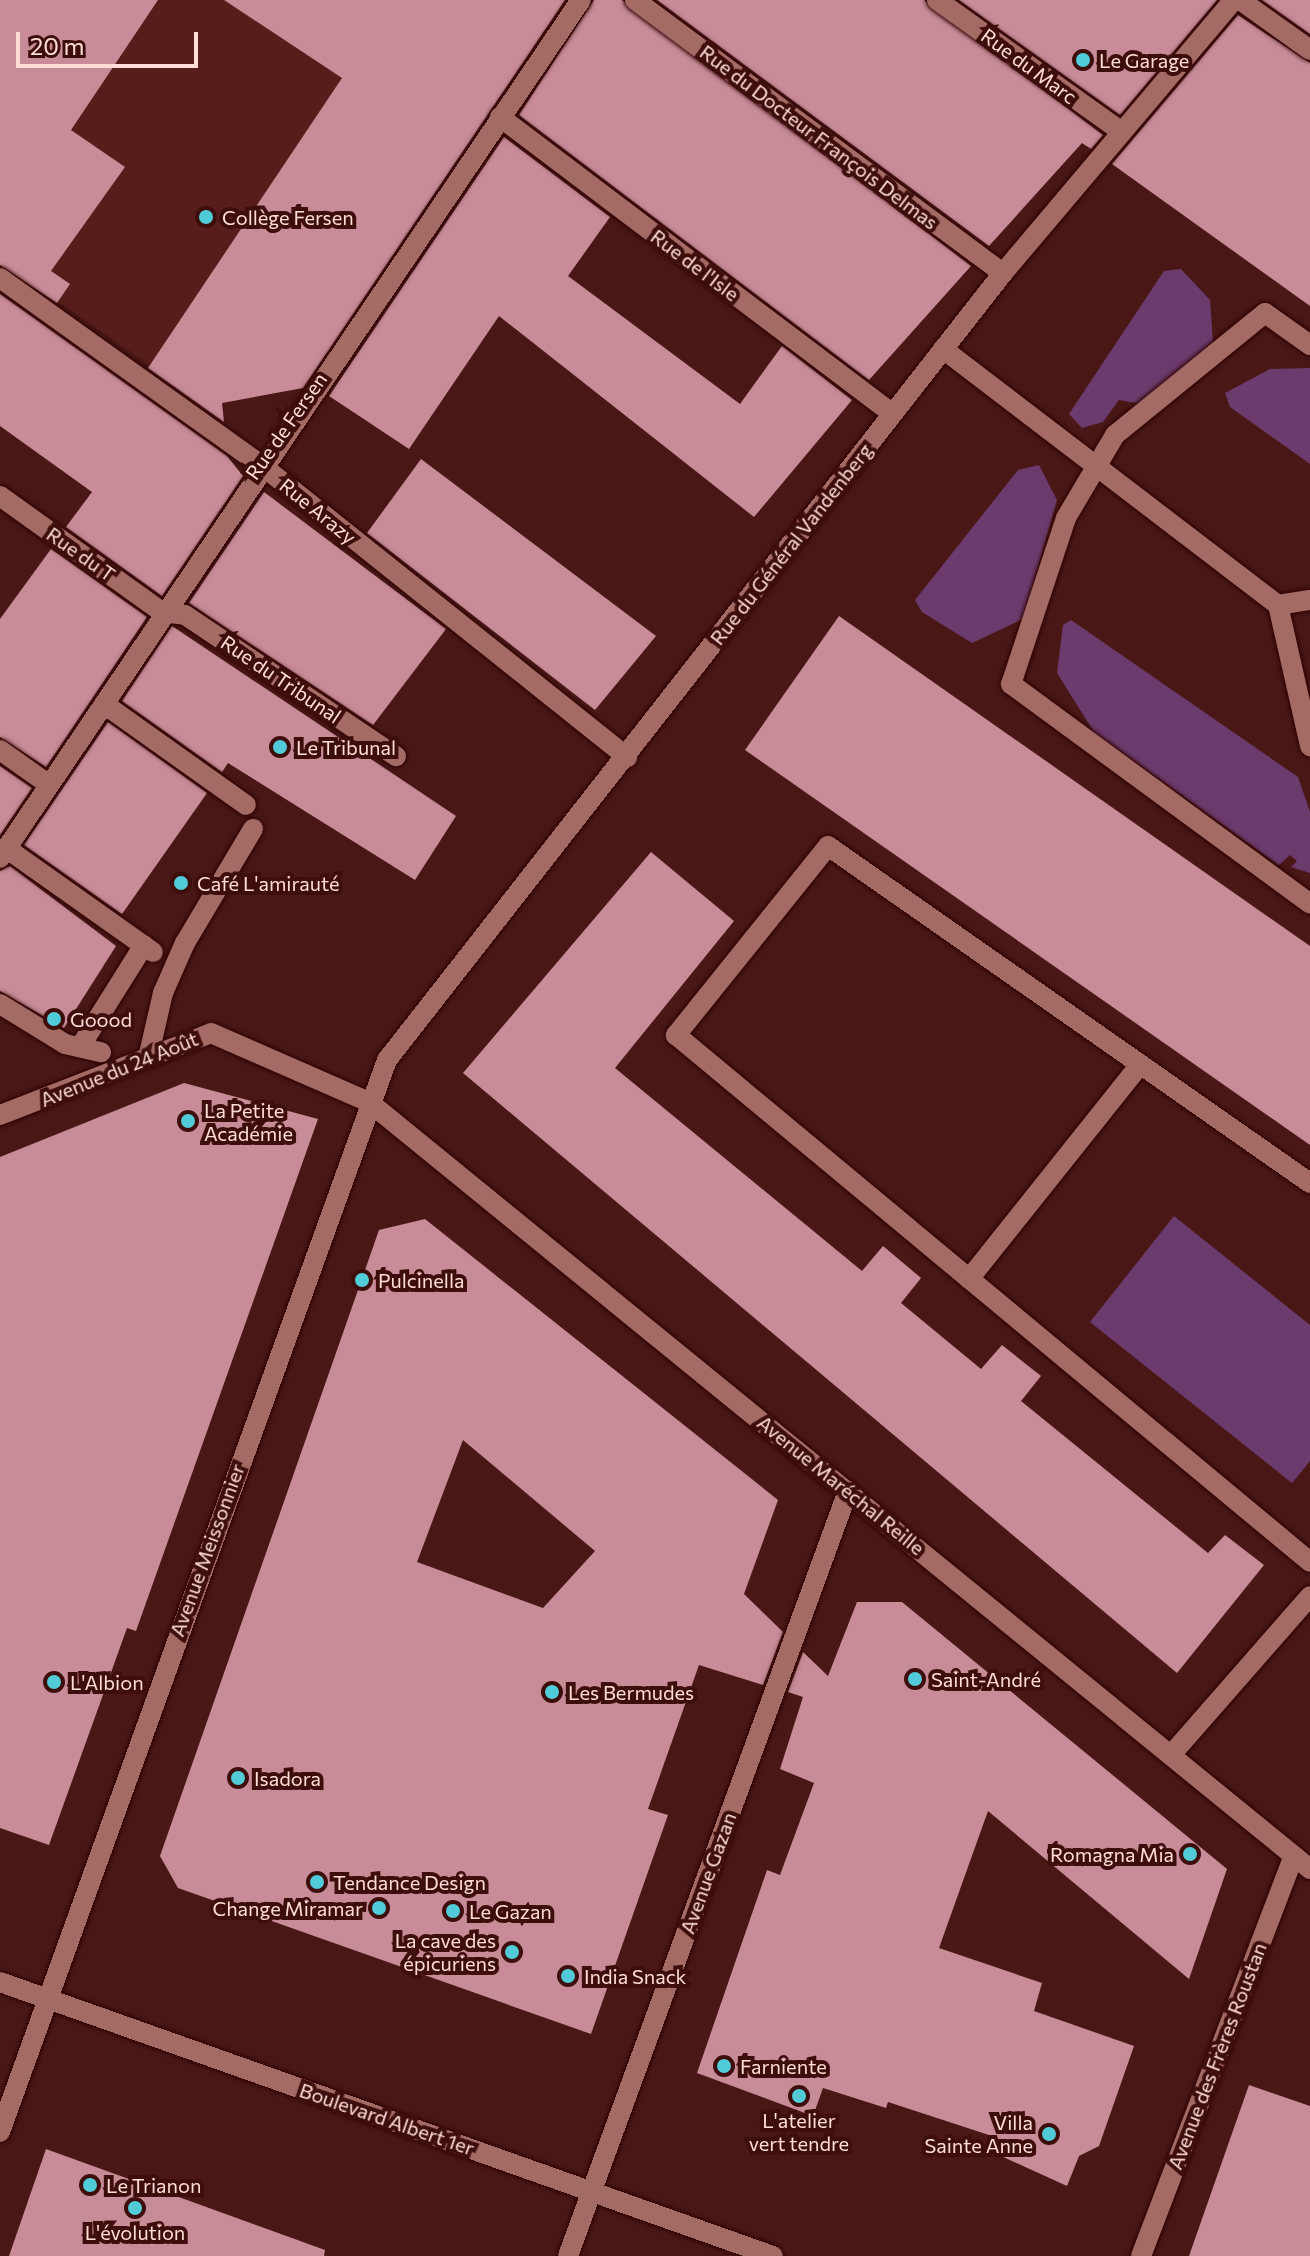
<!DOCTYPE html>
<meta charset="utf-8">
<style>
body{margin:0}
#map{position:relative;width:1310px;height:2256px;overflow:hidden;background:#491816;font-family:Commissioner,sans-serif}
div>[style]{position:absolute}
.built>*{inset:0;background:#561d1a}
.green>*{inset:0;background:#6c3b6d}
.building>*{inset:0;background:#c88c98}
.roads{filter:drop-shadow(0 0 2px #2d0002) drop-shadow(0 0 2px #2d0002)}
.minor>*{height:20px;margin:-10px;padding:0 10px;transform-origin:10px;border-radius:10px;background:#a46a64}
.dots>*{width:22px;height:22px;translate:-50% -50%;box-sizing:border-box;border:4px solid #3e0e0c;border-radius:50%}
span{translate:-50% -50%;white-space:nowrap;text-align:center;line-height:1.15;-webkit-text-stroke:8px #3e0e0c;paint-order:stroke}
.poi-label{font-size:20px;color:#feddd9}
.left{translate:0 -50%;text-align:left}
.right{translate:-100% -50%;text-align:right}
.street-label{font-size:20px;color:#feddd9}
.scale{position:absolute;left:16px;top:32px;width:182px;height:36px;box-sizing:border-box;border:4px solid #feddd9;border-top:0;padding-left:10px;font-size:24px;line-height:28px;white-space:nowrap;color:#feddd9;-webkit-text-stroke:6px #3e0e0c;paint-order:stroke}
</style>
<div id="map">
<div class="built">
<i style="clip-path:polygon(0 0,557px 0,282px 392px,208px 406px,0 261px)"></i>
</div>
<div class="green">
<i style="clip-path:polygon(1181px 269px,1210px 300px,1213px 342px,1199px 363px,1141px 404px,1119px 400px,1103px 422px,1082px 428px,1069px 414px,1164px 271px)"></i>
<i style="clip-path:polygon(1310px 368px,1310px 464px,1230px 407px,1225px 393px,1270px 369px)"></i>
<i style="clip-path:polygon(1039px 465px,1057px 500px,1023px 619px,972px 643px,922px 612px,915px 600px,1018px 470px)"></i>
<i style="clip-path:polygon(1071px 620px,1298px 777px,1310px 812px,1310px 873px,1291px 867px,1297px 861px,1290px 855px,1279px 865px,1094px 732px,1057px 673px,1063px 625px)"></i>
<i style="clip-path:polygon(1174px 1216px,1310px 1325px,1310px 1461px,1292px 1483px,1090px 1322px)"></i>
</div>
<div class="building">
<i style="clip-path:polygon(0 0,158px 0,71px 130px,125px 167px,51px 271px,70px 284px,57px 303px,0 265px)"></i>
<i style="clip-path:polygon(224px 0,565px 0,303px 388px,222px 403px,224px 422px,148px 368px,342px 78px)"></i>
<i style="clip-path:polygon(594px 0,622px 0,971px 266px,869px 380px,519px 115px)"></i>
<i style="clip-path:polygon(657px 0,924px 0,1103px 135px,1091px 149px,1082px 143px,989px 246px)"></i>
<i style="clip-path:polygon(959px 0,1217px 0,1120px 115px)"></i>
<i style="clip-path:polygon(1262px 0,1310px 0,1310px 34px)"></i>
<i style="clip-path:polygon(1238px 15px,1310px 63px,1310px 306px,1112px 164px)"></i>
<i style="clip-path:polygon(504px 137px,610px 217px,568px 276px,740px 404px,782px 346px,852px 400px,754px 517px,499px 316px,409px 449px,329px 396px)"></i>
<i style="clip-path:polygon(0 294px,227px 456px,243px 476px,162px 596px,66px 527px,92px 492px,0 426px)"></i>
<i style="clip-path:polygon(421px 459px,656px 636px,595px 710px,367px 533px)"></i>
<i style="clip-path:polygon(264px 492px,446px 629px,373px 725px,189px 603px)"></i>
<i style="clip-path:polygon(51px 549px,147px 617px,46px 767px,0 737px,0 619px)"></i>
<i style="clip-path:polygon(839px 616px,1310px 946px,1310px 1145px,745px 750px)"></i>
<i style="clip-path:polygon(172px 626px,456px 816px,415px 880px,228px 763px,222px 772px,122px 701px)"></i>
<i style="clip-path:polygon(108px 722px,207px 793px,122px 914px,24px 845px)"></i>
<i style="clip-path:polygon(0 766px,32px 788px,0 835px)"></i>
<i style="clip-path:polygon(651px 852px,734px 921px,615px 1068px,862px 1271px,883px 1246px,921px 1278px,901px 1303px,981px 1369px,1002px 1345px,1041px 1376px,1021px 1401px,1208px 1553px,1225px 1535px,1264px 1565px,1177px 1673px,463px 1073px)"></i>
<i style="clip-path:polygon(10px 866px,116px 946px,64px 1028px,0 991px,0 871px)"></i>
<i style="clip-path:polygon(184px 1083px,318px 1119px,136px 1631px,127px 1628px,49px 1845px,0 1828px,0 1157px)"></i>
<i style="clip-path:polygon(evenodd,425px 1219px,778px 1500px,744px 1594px,783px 1632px,763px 1685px,699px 1665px,648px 1809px,668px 1815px,591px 2034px,178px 1888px,160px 1856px,379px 1230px,425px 1219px,463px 1440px,595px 1551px,543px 1608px,417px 1562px,463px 1440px)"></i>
<i style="clip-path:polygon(857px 1602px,902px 1602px,1227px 1869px,1189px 1979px,988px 1811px,939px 1948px,1042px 1983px,1034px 2011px,1134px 2046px,1099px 2146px,1079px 2156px,1067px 2186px,990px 2151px,995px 2137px,888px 2102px,886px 2108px,823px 2088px,813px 2116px,697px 2073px,767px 1870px,780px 1875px,814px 1783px,780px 1769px,803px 1697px,788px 1692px,803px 1652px,828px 1676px)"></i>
<i style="clip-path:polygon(1249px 2085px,1310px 2106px,1310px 2256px,1189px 2256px)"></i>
<i style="clip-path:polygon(46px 2149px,325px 2250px,324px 2256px,9px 2256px)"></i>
</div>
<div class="roads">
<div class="minor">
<i style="left:635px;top:0;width:458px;rotate:36.6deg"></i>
<i style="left:937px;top:0;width:227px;rotate:35.5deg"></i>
<i style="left:1240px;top:0;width:86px;rotate:35.5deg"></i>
<i style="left:500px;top:117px;width:490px;rotate:37.1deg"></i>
<i style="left:0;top:278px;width:320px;rotate:35.6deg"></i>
<i style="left:260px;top:464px;width:470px;rotate:38.6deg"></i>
<i style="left:1310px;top:345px;width:55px;rotate:-144.6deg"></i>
<i style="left:1265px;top:313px;width:193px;rotate:140.9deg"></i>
<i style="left:1115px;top:435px;width:96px;rotate:120.6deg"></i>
<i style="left:1066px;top:518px;width:175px;rotate:108.3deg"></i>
<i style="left:1011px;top:684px;width:371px;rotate:36.3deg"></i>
<i style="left:943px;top:349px;width:422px;rotate:37.4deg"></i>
<i style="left:1278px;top:605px;width:145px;rotate:77.2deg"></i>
<i style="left:0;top:496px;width:199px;rotate:35.6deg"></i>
<i style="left:162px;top:612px;width:23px;rotate:7deg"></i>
<i style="left:185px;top:615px;width:254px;rotate:33.8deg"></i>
<i style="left:1278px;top:605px;width:32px;rotate:-9deg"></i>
<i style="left:104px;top:704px;width:174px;rotate:35.4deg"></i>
<i style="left:0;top:750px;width:59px;rotate:35.3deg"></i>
<i style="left:6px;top:848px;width:180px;rotate:35.3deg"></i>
<i style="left:0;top:858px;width:1036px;rotate:-55.9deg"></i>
<i style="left:0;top:1004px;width:76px;rotate:31.6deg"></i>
<i style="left:65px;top:1044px;width:37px;rotate:13deg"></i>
<i style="left:80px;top:1047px;width:120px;rotate:-57.9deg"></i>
<i style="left:149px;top:1054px;width:63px;rotate:-77.1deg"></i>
<i style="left:163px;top:993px;width:55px;rotate:-66.3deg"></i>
<i style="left:185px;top:943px;width:133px;rotate:-59.2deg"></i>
<i style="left:0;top:1115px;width:226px;rotate:-21.2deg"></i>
<i style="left:211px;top:1033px;width:172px;rotate:23.6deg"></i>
<i style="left:369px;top:1102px;width:1214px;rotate:39.18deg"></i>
<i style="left:1310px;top:1183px;width:588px;rotate:-145.04deg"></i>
<i style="left:828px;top:846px;width:243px;rotate:128.8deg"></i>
<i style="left:676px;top:1035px;width:824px;rotate:39.73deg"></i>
<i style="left:969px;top:1279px;width:274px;rotate:-51.4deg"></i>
<i style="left:1171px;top:1755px;width:211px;rotate:-48.8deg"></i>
<i style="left:0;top:1982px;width:820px;rotate:19.52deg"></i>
<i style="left:0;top:2132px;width:1140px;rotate:-70.15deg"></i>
<i style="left:387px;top:1060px;width:999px;rotate:-51.95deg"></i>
<i style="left:1003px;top:273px;width:358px;rotate:-49.8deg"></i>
<i style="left:568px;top:2256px;width:815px;rotate:-69.9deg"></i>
<i style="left:1141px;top:2256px;width:428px;rotate:-69.1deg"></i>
</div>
</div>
<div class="dots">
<i style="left:1083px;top:60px;background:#52cbd9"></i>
<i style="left:206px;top:217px;background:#52cbd9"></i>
<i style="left:280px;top:747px;background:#52cbd9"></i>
<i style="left:181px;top:883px;background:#52cbd9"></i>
<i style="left:54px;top:1019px;background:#52cbd9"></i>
<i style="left:188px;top:1121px;background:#52cbd9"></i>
<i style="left:362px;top:1280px;background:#52cbd9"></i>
<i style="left:915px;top:1679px;background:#52cbd9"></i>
<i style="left:54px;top:1682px;background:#52cbd9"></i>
<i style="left:552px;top:1692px;background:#52cbd9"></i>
<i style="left:238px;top:1778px;background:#52cbd9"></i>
<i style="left:1190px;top:1854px;background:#52cbd9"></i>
<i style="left:317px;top:1882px;background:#52cbd9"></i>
<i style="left:379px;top:1908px;background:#52cbd9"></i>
<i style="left:453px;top:1911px;background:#52cbd9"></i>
<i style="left:512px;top:1952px;background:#52cbd9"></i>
<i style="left:568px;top:1976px;background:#52cbd9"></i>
<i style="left:724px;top:2066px;background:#52cbd9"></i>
<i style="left:799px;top:2096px;background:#52cbd9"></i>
<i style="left:1049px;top:2134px;background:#52cbd9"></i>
<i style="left:90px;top:2185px;background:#52cbd9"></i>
<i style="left:135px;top:2208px;background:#52cbd9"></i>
</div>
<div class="poi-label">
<span class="left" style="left:1099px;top:60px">Le Garage</span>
<span class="left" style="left:222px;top:217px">Collège Fersen</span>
<span class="left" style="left:296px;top:747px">Le Tribunal</span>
<span class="left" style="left:197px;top:883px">Café L'amirauté</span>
<span class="left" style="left:70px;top:1019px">Goood</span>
<span class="left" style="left:204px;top:1122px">La Petite<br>Académie</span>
<span class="left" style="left:378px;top:1280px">Pulcinella</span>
<span class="left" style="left:931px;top:1679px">Saint-André</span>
<span class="left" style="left:70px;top:1682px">L'Albion</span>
<span class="left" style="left:568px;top:1692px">Les Bermudes</span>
<span class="left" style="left:254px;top:1778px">Isadora</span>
<span class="right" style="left:1174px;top:1854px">Romagna Mia</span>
<span class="left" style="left:333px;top:1882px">Tendance Design</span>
<span class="right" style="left:363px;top:1908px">Change Miramar</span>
<span class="left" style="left:469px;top:1911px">Le Gazan</span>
<span class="right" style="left:496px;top:1952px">La cave des<br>épicuriens</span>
<span class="left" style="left:584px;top:1976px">India Snack</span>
<span class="left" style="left:740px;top:2066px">Farniente</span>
<span style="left:799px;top:2132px">L'atelier<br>vert tendre</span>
<span class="right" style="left:1033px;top:2134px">Villa<br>Sainte Anne</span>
<span class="left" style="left:106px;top:2185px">Le Trianon</span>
<span style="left:135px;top:2232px">L'évolution</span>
</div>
<div class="street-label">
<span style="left:1029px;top:66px;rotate:36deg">Rue du Marc</span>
<span style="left:819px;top:137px;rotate:37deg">Rue du Docteur François Delmas</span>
<span style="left:695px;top:265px;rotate:37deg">Rue de l'Isle</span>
<span style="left:286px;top:426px;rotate:-55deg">Rue de Fersen</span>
<span style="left:318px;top:511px;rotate:39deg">Rue Arazy</span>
<span style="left:791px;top:544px;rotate:-52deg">Rue du Général Vandenberg</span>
<span style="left:81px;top:554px;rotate:35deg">Rue du T</span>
<span style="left:281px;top:679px;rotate:34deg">Rue du Tribunal</span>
<span style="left:119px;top:1069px;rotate:-22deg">Avenue du 24 Août</span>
<span style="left:841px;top:1485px;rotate:39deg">Avenue Maréchal Reille</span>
<span style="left:207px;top:1550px;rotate:-70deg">Avenue Meissonnier</span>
<span style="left:708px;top:1873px;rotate:-70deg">Avenue Gazan</span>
<span style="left:1217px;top:2056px;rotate:-69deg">Avenue des Frères Roustan</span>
<span style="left:387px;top:2119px;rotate:19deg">Boulevard Albert 1er</span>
</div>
<div class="scale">20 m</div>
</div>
